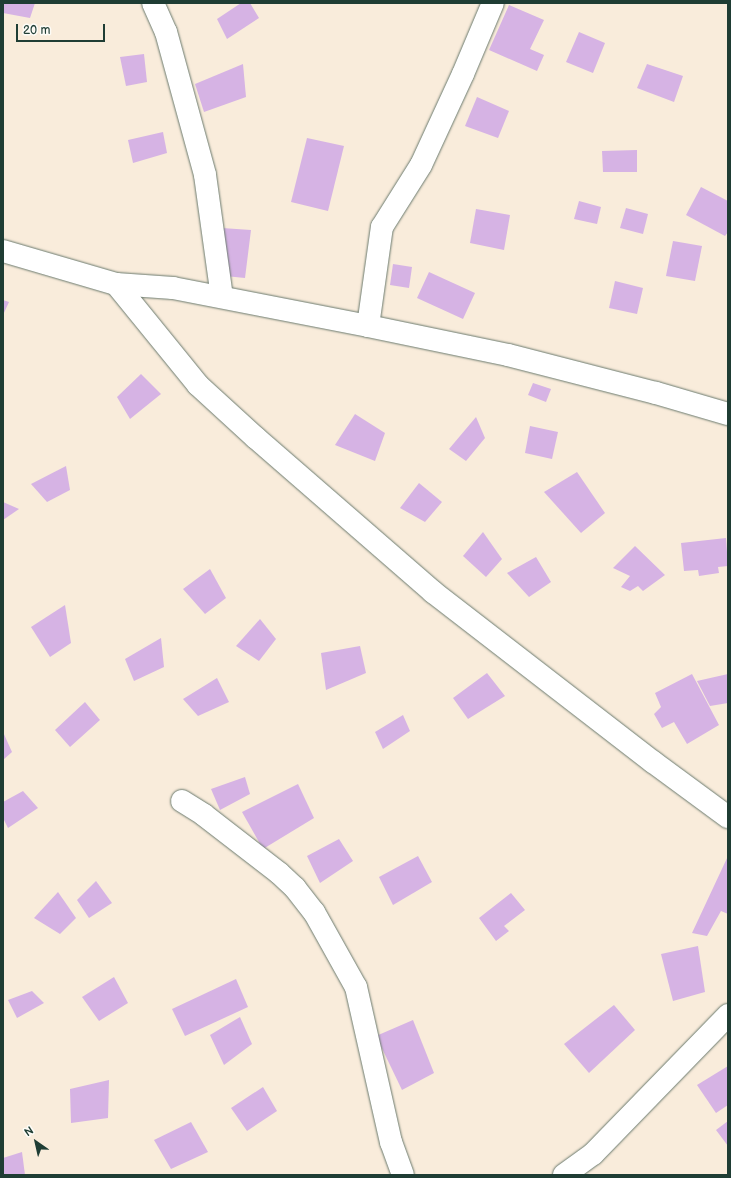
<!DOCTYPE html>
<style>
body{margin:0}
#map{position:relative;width:731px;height:1178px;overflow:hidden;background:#f9ecdb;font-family:"Balsamiq Sans",sans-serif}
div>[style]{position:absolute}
.building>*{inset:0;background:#d6b3e4}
.roads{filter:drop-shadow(0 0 1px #6b7a6e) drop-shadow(0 0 1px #6b7a6e)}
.street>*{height:22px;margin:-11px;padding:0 11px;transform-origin:11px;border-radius:11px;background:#fff}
span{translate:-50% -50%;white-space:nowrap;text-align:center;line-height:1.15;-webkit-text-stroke:4px #fdfcf7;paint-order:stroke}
.frame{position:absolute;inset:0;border:4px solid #1f3d34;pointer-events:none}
.north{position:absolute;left:16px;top:1122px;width:40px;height:40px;-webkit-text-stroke:3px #fdfcf7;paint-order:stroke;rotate:326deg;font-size:11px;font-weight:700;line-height:16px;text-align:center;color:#1f3d34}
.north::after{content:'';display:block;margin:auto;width:14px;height:18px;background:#1f3d34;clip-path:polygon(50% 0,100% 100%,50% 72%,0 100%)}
.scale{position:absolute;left:16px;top:24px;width:89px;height:18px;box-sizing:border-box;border:2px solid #1f3d34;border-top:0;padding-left:5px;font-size:12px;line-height:14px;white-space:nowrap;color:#1f3d34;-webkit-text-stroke:3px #fdfcf7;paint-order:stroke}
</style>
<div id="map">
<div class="building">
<i style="clip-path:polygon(3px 3px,35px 3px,30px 18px,3px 13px)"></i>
<i style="clip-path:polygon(241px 3px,250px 3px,259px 18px,227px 39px,217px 19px)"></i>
<i style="clip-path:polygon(509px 5px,544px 20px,530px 49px,544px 55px,537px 71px,489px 50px)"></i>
<i style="clip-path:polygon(579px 32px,605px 43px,593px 73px,566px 62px)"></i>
<i style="clip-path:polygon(144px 54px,147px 82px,126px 86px,120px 57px)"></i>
<i style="clip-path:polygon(243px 64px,246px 97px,204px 112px,195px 84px)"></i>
<i style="clip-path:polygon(647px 64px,683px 76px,674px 102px,637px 88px)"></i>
<i style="clip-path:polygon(477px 97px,509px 111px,498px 138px,465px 126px)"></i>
<i style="clip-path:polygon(163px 132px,167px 153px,133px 163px,128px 140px)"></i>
<i style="clip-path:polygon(307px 138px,344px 146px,328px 211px,291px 202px)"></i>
<i style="clip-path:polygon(637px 150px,637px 172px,603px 172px,602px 151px)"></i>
<i style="clip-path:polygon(701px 187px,728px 201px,728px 232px,725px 236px,686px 215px)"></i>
<i style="clip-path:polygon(579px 201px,601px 207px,597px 224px,574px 219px)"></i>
<i style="clip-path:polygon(626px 208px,648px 214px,643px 234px,620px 228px)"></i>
<i style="clip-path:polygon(476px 209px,510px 215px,504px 250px,470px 243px)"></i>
<i style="clip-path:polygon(222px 228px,251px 230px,245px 278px,225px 276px)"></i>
<i style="clip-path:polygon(673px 241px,702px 246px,695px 281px,666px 276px)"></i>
<i style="clip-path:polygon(393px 264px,412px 267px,409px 288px,390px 285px)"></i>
<i style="clip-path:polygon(429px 272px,475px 293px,463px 319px,417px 298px)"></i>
<i style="clip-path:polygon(615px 281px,643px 288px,637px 314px,609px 308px)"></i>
<i style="clip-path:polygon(3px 300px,9px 302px,3px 315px)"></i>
<i style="clip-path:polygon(141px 374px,161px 394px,130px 419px,117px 397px)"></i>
<i style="clip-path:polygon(533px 383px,551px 389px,546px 402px,528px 395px)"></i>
<i style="clip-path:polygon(355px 414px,385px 433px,375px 461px,335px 445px)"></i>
<i style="clip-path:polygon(476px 417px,485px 438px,466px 461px,449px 449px)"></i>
<i style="clip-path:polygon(530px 426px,558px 432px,552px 459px,525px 453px)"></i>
<i style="clip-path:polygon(66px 466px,70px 490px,47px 502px,31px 484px)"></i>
<i style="clip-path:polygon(577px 472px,605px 513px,581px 533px,544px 492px)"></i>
<i style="clip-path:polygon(419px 483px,442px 502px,425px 522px,400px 508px)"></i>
<i style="clip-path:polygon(3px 502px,19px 509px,3px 520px)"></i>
<i style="clip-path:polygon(483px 532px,502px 559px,486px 577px,463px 556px)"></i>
<i style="clip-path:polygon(726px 538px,728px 566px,718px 567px,719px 573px,699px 576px,698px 570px,684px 571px,681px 543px)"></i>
<i style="clip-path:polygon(635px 546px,665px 575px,643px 591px,638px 586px,630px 591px,621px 587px,630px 576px,613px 568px)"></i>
<i style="clip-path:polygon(536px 557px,551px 582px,529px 597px,507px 573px)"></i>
<i style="clip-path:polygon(210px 569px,226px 598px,205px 614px,183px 589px)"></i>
<i style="clip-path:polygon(65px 605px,71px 643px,50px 657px,31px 627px)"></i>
<i style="clip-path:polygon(260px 619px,276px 639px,259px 661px,236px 646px)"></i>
<i style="clip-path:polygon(161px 638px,164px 667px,134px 681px,125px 659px)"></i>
<i style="clip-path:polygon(360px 646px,366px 673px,326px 690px,321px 653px)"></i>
<i style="clip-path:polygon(487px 673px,505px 696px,468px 719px,453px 698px)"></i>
<i style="clip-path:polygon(692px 674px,719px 725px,687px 744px,674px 722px,662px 728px,654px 714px,661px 707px,655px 693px)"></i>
<i style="clip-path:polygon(728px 674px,728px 703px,710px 706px,697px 681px)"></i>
<i style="clip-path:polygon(217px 678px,229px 702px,198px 716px,183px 699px)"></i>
<i style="clip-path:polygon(85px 702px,100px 720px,70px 747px,55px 730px)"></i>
<i style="clip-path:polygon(403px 715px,410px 731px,383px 749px,375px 732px)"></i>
<i style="clip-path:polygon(3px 732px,12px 752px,3px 760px)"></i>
<i style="clip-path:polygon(245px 777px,250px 794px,220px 810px,211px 789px)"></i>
<i style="clip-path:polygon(298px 784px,314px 818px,263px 849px,242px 812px)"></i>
<i style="clip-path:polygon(23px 791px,38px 808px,8px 828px,3px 818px,3px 802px)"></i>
<i style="clip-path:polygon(339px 839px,353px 861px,320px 883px,307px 856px)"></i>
<i style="clip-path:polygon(418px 856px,432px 882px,393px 905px,379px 877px)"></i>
<i style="clip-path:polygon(728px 856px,728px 914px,721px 911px,707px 936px,692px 933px)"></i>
<i style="clip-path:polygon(96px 881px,112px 903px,89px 918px,77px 900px)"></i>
<i style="clip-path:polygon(58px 892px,76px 918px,60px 934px,34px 918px)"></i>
<i style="clip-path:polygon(511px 893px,525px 910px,504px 926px,509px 931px,496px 941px,479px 918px)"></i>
<i style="clip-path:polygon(698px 946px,705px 992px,673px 1001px,661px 954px)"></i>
<i style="clip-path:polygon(114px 977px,128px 1003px,99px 1021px,82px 997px)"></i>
<i style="clip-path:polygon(236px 979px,248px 1007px,185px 1036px,172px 1009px)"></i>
<i style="clip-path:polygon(32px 991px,44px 1003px,17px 1018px,8px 1000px)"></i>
<i style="clip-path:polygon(614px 1005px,635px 1030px,589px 1073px,564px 1044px)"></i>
<i style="clip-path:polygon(240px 1017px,252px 1044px,224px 1065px,210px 1035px)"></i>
<i style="clip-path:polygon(413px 1020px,434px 1073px,402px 1090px,376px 1036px)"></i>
<i style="clip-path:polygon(728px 1066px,728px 1105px,716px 1113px,697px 1085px)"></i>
<i style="clip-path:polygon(109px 1080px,108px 1118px,71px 1123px,70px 1089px)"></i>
<i style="clip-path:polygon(263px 1087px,277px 1111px,247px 1131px,231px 1108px)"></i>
<i style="clip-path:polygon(728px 1121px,728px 1146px,716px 1130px)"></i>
<i style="clip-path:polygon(191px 1122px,208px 1152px,171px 1169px,154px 1140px)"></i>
<i style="clip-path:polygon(22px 1152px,25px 1175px,3px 1175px,3px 1158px)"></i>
</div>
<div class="roads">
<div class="street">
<i style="left:153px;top:3px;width:32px;rotate:66deg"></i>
<i style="left:166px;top:32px;width:148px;rotate:74.7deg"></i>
<i style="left:205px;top:175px;width:123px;rotate:82.1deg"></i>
<i style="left:3px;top:251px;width:118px;rotate:16.3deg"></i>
<i style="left:116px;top:284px;width:57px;rotate:4deg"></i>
<i style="left:173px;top:288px;width:199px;rotate:11deg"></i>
<i style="left:368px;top:326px;width:143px;rotate:11.7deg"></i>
<i style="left:508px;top:355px;width:153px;rotate:14.4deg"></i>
<i style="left:656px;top:393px;width:75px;rotate:16.3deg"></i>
<i style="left:116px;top:284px;width:130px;rotate:50.9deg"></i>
<i style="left:198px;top:385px;width:79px;rotate:42.4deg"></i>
<i style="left:256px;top:438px;width:235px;rotate:41deg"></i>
<i style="left:433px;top:592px;width:278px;rotate:37.7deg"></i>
<i style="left:653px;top:762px;width:93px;rotate:36.3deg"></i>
<i style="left:368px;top:326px;width:100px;rotate:-82deg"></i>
<i style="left:382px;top:227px;width:73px;rotate:-57.8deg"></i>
<i style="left:421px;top:165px;width:100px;rotate:-65.2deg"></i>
<i style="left:463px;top:74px;width:77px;rotate:-67.1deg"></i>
<i style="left:182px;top:801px;width:26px;rotate:32deg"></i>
<i style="left:204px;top:815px;width:95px;rotate:37.7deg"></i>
<i style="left:279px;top:873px;width:22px;rotate:43deg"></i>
<i style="left:295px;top:888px;width:31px;rotate:52deg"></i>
<i style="left:314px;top:912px;width:86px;rotate:60.8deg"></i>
<i style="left:356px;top:987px;width:159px;rotate:77.3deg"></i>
<i style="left:391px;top:1142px;width:35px;rotate:70deg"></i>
<i style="left:564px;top:1175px;width:36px;rotate:-36deg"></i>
<i style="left:593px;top:1154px;width:194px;rotate:-45.8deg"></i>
</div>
</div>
<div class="frame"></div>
<div class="north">N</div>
<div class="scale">20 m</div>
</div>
